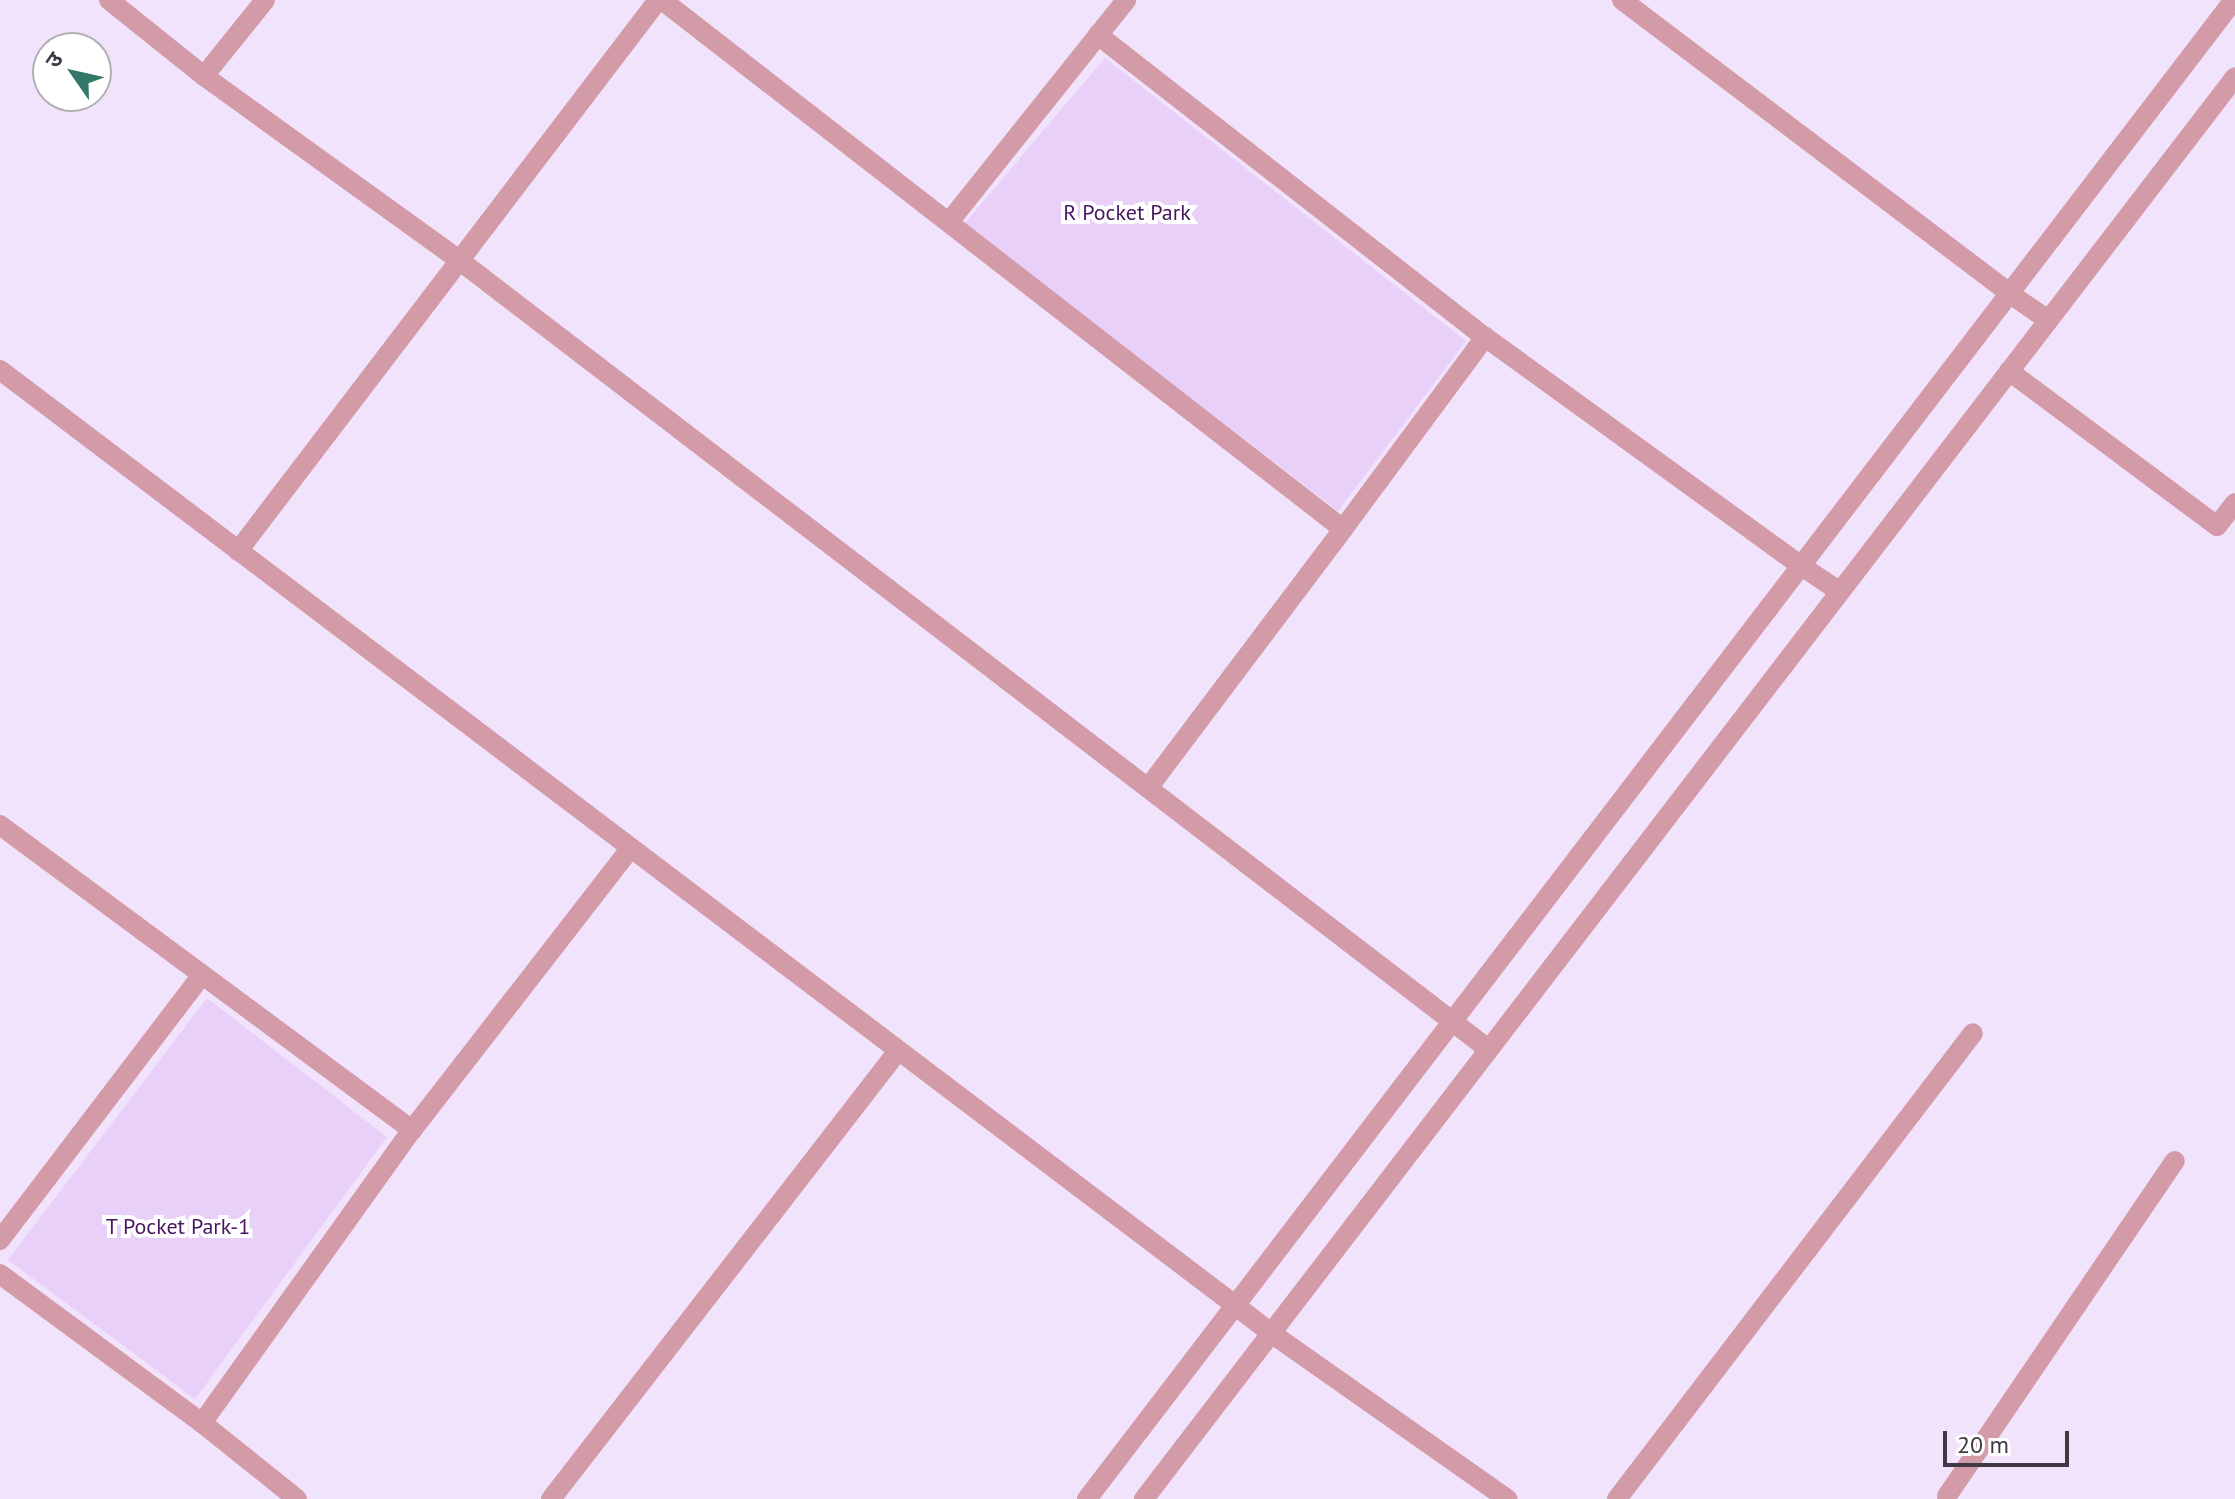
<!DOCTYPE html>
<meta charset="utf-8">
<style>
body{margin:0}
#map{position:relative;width:2235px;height:1499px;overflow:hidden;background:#f2e3fc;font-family:"PT Sans","Noto Sans Devanagari",sans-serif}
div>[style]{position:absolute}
.green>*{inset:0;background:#e8d0f9}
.minor>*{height:20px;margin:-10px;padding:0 10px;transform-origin:10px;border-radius:10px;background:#d39aa8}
.tertiary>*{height:20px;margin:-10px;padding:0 10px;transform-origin:10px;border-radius:10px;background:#d39aa8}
span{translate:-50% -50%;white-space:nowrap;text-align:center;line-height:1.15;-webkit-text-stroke:8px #fff;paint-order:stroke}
.park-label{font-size:22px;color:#47165f}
.north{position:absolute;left:32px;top:32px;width:80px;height:80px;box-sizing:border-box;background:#fff;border:2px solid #b2b0b4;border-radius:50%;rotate:304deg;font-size:22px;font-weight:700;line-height:32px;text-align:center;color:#3f3943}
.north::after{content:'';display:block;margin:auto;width:28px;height:36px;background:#35786a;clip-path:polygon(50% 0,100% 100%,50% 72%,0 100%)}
.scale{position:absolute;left:1943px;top:1431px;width:126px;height:36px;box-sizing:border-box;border:4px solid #3f3943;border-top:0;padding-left:10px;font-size:24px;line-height:28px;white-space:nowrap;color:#3f3943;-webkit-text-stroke:6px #fff;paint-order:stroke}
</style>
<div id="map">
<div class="green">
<i style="clip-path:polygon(1105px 58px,1466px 341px,1338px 511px,964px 224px)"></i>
<i style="clip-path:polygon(207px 998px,387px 1137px,195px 1399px,8px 1260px)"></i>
</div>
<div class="minor">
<i style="left:109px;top:0;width:122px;rotate:38.7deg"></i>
<i style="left:204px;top:76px;width:314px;rotate:35.8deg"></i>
<i style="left:459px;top:260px;width:1251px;rotate:37.47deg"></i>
<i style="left:662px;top:0;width:862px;rotate:37.84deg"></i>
<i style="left:1343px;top:529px;width:239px;rotate:-53.5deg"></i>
<i style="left:1485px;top:337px;width:389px;rotate:35.9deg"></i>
<i style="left:1622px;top:0;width:485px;rotate:37.1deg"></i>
<i style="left:1098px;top:35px;width:491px;rotate:38deg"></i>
<i style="left:204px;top:76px;width:97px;rotate:-51.2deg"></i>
<i style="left:949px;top:222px;width:284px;rotate:-51.4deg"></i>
<i style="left:0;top:370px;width:1549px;rotate:37.13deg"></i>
<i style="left:2009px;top:371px;width:259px;rotate:36.7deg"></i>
<i style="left:2217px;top:526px;width:29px;rotate:-52deg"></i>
<i style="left:238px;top:551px;width:693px;rotate:-52.68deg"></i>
<i style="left:1148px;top:788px;width:324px;rotate:-53deg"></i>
<i style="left:0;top:825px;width:513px;rotate:36.51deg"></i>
<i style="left:412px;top:1130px;width:357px;rotate:-52.2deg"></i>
<i style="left:0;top:1240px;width:333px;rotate:-52.7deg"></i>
<i style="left:0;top:1274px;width:251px;rotate:36.4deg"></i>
<i style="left:1271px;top:1333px;width:289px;rotate:35.1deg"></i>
<i style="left:1947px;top:1496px;width:405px;rotate:-55.8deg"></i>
<i style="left:297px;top:1499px;width:122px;rotate:-141.3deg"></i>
<i style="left:202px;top:1423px;width:360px;rotate:-54.4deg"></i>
<i style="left:551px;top:1499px;width:567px;rotate:-52.24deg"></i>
<i style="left:1617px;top:1499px;width:586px;rotate:-52.62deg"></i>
</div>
<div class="tertiary">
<i style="left:2009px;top:293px;width:47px;rotate:34.7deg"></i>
<i style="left:1800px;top:565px;width:47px;rotate:33.7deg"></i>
<i style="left:1452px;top:1021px;width:46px;rotate:37.9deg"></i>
<i style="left:1235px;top:1305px;width:46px;rotate:37.9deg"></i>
<i style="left:1087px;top:1499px;width:1887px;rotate:-52.58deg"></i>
<i style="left:1144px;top:1499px;width:1792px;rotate:-52.5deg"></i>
</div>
<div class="park-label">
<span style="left:1127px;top:213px">R Pocket Park</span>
<span style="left:178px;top:1227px">T Pocket Park-1</span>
</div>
<div class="north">उ</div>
<div class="scale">20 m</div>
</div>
